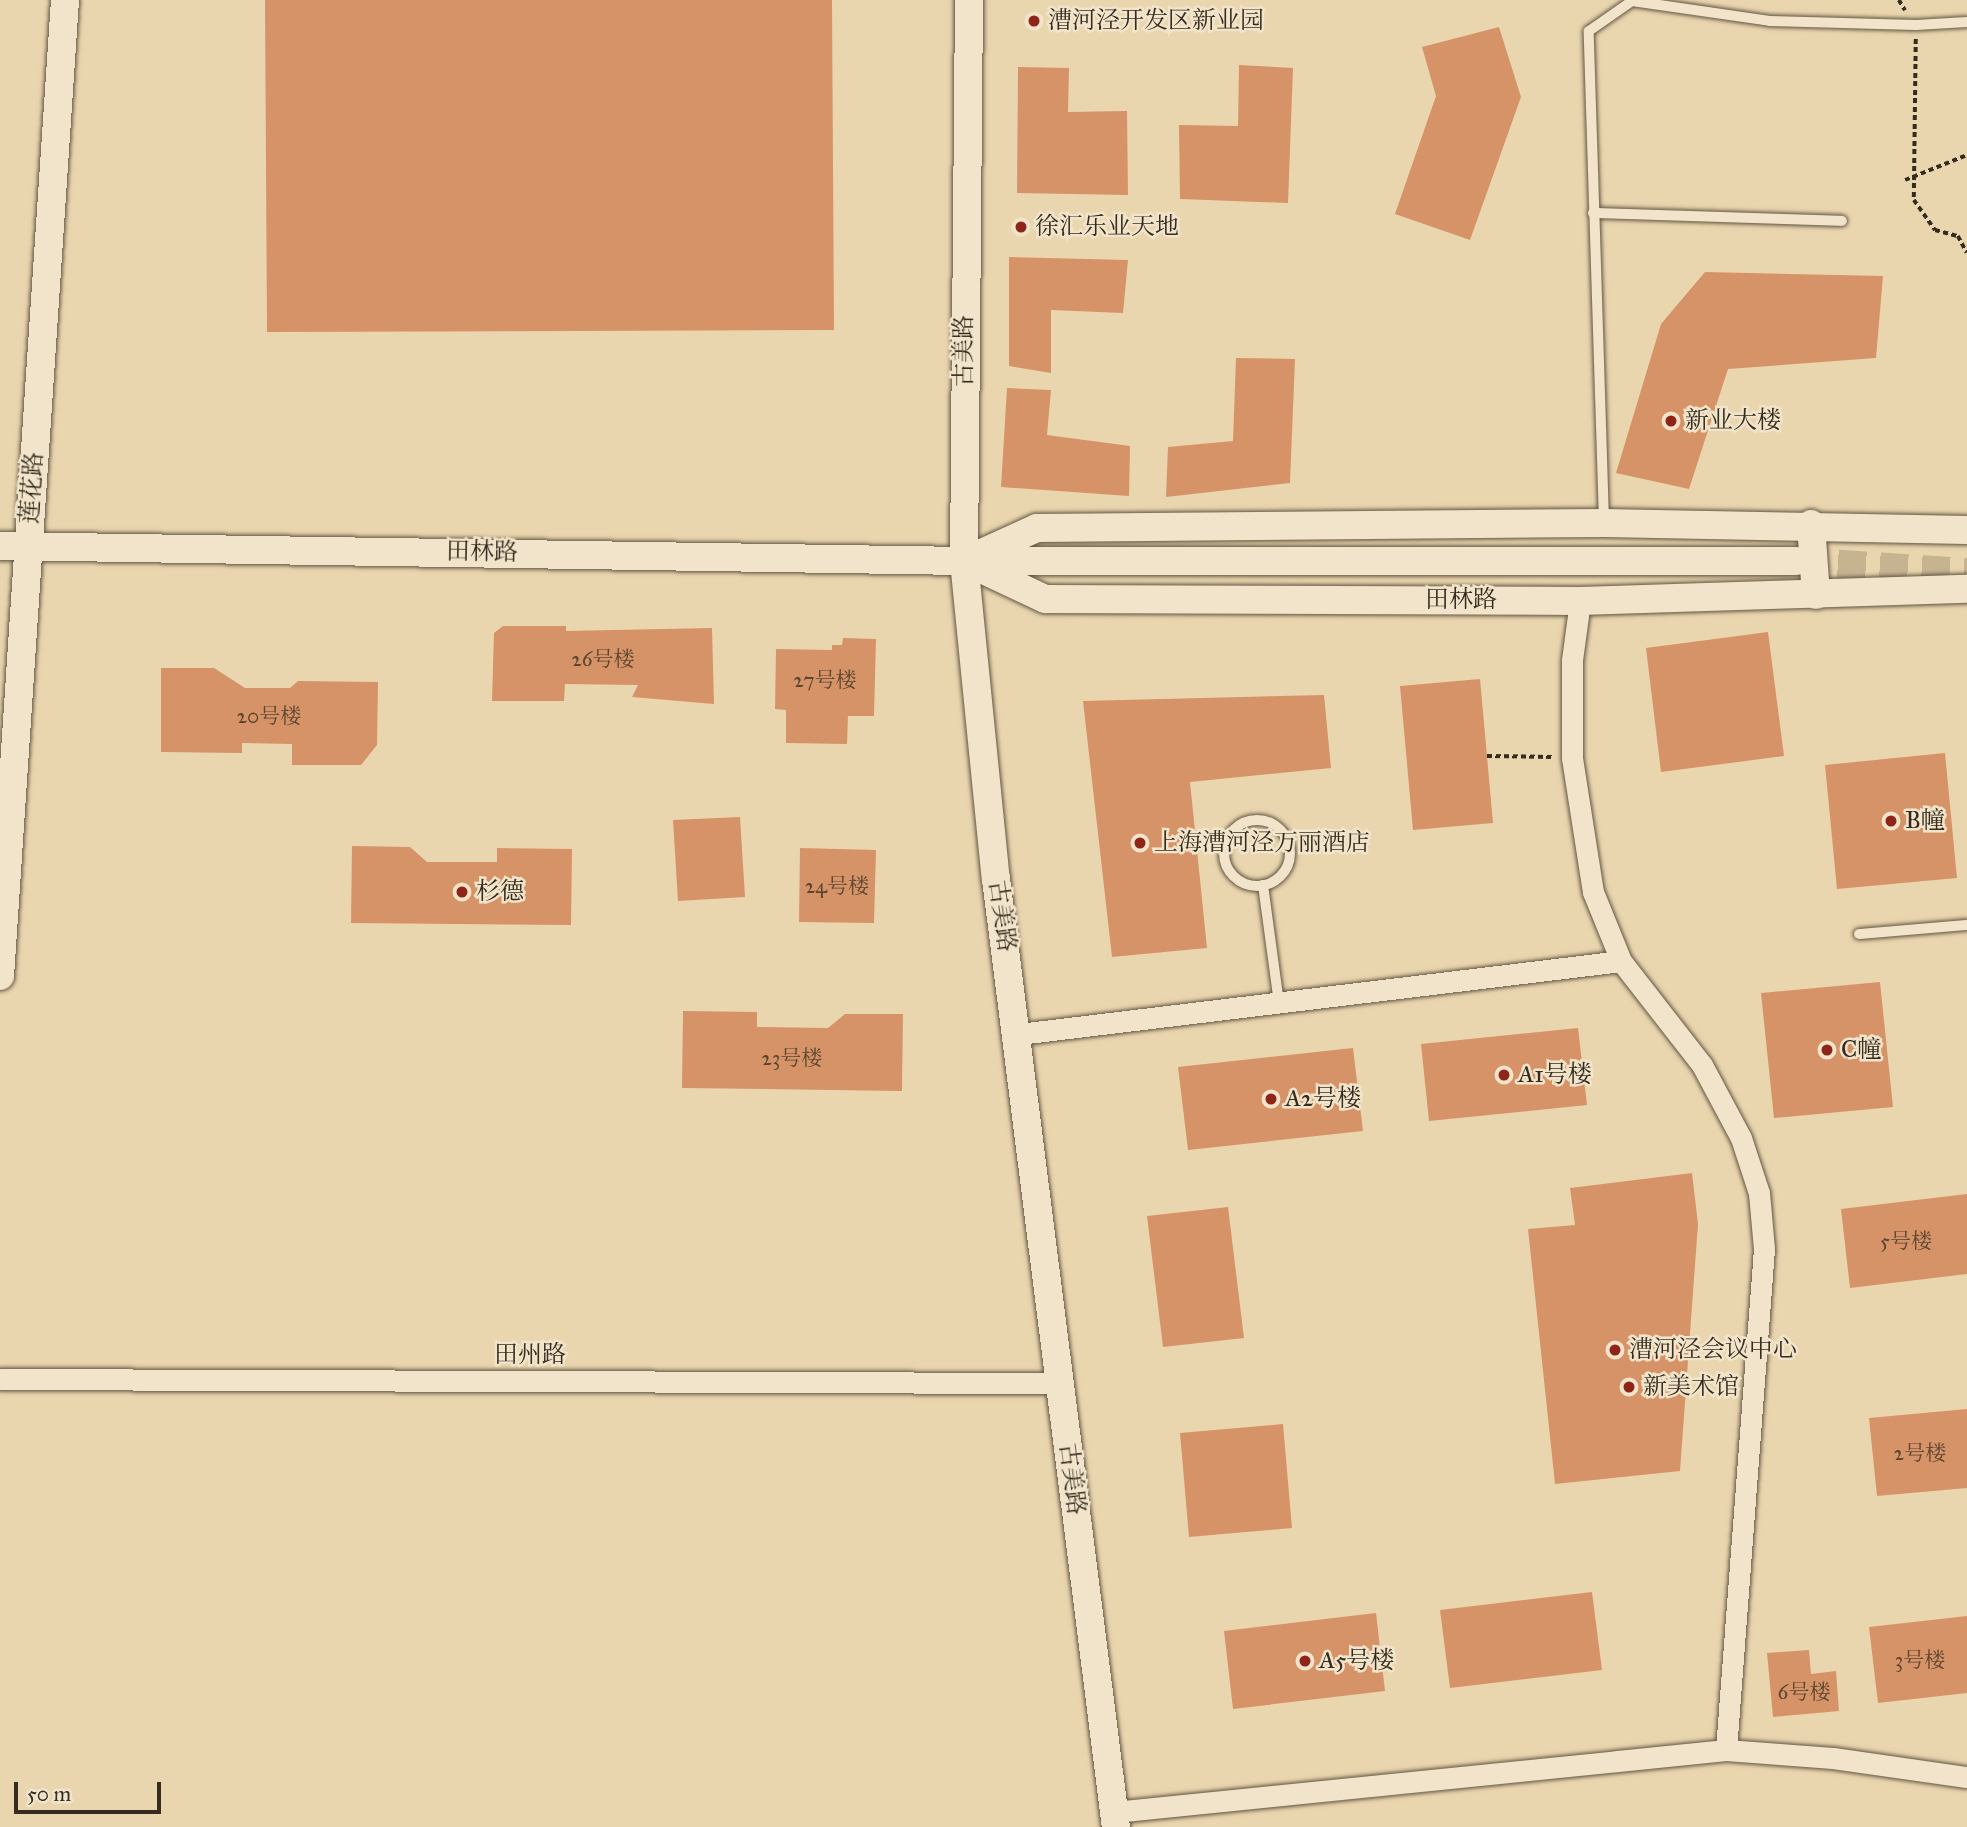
<!DOCTYPE html>
<meta charset="utf-8">
<style>
body{margin:0}
#map{position:relative;width:1967px;height:1827px;overflow:hidden;background:#ead6ae;font-family:"IM FELL Great Primer","Noto Serif SC",serif}
div>[style]{position:absolute}
.building>*{inset:0;background:#d69367}
.secondary-tunnel>*{height:28px;margin-top:-14px;transform-origin:0;background:repeating-linear-gradient(90deg,#c6b491 0 28px,transparent 0 42px)}
.path>*{height:3.5px;margin-top:-1.75px;transform-origin:0;background:repeating-linear-gradient(90deg,#352c1f 0 5px,transparent 0 8.5px)}
.roads{filter:drop-shadow(0 0 2px #625643) drop-shadow(0 0 2px #625643)}
.lane>*{height:10px;margin:-5px;padding:0 5px;transform-origin:5px;border-radius:5px;background:#f1e4ca}
.lane>.ring{margin:-5px;padding:0;box-sizing:content-box;background:none;border:10px solid #f1e4ca;border-radius:50%}
.street>*{height:21px;margin:-10.5px;padding:0 10.5px;transform-origin:10.5px;border-radius:10.5px;background:#f1e4ca}
.secondary>*{height:28px;margin:-14px;padding:0 14px;transform-origin:14px;border-radius:14px;background:#f1e4ca}
.dots>*{width:19px;height:19px;translate:-50% -50%;box-sizing:border-box;border:4px solid #f1e4ca;border-radius:50%}
span{translate:-50% -50%;white-space:nowrap;text-align:center;line-height:1.15;-webkit-text-stroke:5px #f1e4ca;paint-order:stroke}
.number-label{font-size:21px;color:#5d4631}
.number-label span{-webkit-text-stroke-width:0}
.poi-label{font-size:24px;color:#352c1f}
.left{translate:0 -50%;text-align:left}
.street-label{font-size:24px;color:#352c1f}
.scale{position:absolute;left:14px;top:1782px;width:147px;height:32px;box-sizing:border-box;border:4px solid #352c1f;border-top:0;padding-left:9px;font-size:21px;line-height:24px;white-space:nowrap;color:#352c1f;-webkit-text-stroke:5px #f1e4ca;paint-order:stroke}
</style>
<div id="map">
<div class="building">
<i style="clip-path:polygon(265px 0,832px 0,834px 330px,267px 332px)"></i>
<i style="clip-path:polygon(1499px 27px,1521px 97px,1470px 240px,1395px 214px,1436px 96px,1422px 47px)"></i>
<i style="clip-path:polygon(1239px 65px,1293px 68px,1288px 203px,1180px 199px,1179px 125px,1238px 126px)"></i>
<i style="clip-path:polygon(1018px 67px,1069px 68px,1068px 112px,1127px 111px,1128px 195px,1017px 193px)"></i>
<i style="clip-path:polygon(1009px 257px,1128px 260px,1123px 313px,1051px 310px,1051px 373px,1009px 366px)"></i>
<i style="clip-path:polygon(1705px 272px,1883px 276px,1876px 358px,1728px 369px,1689px 489px,1616px 473px,1661px 324px)"></i>
<i style="clip-path:polygon(1236px 358px,1295px 359px,1290px 483px,1166px 497px,1168px 447px,1233px 441px)"></i>
<i style="clip-path:polygon(1007px 388px,1051px 390px,1047px 435px,1130px 446px,1129px 496px,1001px 487px)"></i>
<i style="clip-path:polygon(503px 626px,566px 626px,566px 631px,712px 628px,714px 704px,632px 697px,638px 685px,565px 684px,564px 701px,492px 701px,494px 633px)"></i>
<i style="clip-path:polygon(1768px 632px,1784px 756px,1661px 772px,1646px 648px)"></i>
<i style="clip-path:polygon(843px 638px,876px 639px,874px 716px,848px 716px,847px 744px,786px 743px,786px 710px,775px 709px,776px 649px,832px 650px,832px 645px,842px 645px)"></i>
<i style="clip-path:polygon(161px 668px,214px 668px,245px 688px,290px 688px,298px 681px,378px 682px,377px 745px,361px 765px,292px 765px,292px 744px,242px 743px,242px 753px,161px 752px)"></i>
<i style="clip-path:polygon(1480px 679px,1493px 823px,1413px 830px,1400px 686px)"></i>
<i style="clip-path:polygon(1324px 695px,1331px 768px,1190px 782px,1207px 948px,1112px 957px,1083px 701px)"></i>
<i style="clip-path:polygon(1945px 753px,1957px 878px,1837px 889px,1825px 765px)"></i>
<i style="clip-path:polygon(740px 817px,745px 897px,678px 901px,673px 820px)"></i>
<i style="clip-path:polygon(352px 846px,410px 847px,427px 862px,497px 862px,497px 848px,572px 849px,571px 925px,351px 923px)"></i>
<i style="clip-path:polygon(800px 848px,876px 850px,874px 923px,799px 922px)"></i>
<i style="clip-path:polygon(1880px 982px,1893px 1107px,1774px 1118px,1761px 993px)"></i>
<i style="clip-path:polygon(683px 1011px,757px 1012px,757px 1027px,828px 1028px,845px 1014px,903px 1014px,902px 1091px,682px 1088px)"></i>
<i style="clip-path:polygon(1578px 1028px,1587px 1105px,1429px 1121px,1421px 1044px)"></i>
<i style="clip-path:polygon(1353px 1048px,1363px 1131px,1188px 1150px,1178px 1067px)"></i>
<i style="clip-path:polygon(1692px 1173px,1698px 1224px,1680px 1471px,1555px 1484px,1528px 1229px,1575px 1225px,1570px 1188px)"></i>
<i style="clip-path:polygon(1967px 1194px,1967px 1274px,1850px 1288px,1841px 1209px)"></i>
<i style="clip-path:polygon(1228px 1207px,1244px 1338px,1163px 1347px,1147px 1216px)"></i>
<i style="clip-path:polygon(1967px 1409px,1967px 1488px,1877px 1496px,1869px 1418px)"></i>
<i style="clip-path:polygon(1283px 1424px,1292px 1528px,1189px 1537px,1180px 1433px)"></i>
<i style="clip-path:polygon(1592px 1592px,1602px 1670px,1450px 1688px,1440px 1610px)"></i>
<i style="clip-path:polygon(1376px 1613px,1385px 1691px,1233px 1709px,1224px 1631px)"></i>
<i style="clip-path:polygon(1967px 1616px,1967px 1693px,1878px 1703px,1869px 1627px)"></i>
<i style="clip-path:polygon(1809px 1650px,1811px 1674px,1836px 1671px,1839px 1711px,1773px 1717px,1767px 1653px)"></i>
</div>
<div class="secondary-tunnel">
<i style="left:1796px;top:561px;width:171px;rotate:3.7deg"></i>
</div>
<div class="path">
<i style="left:1899px;top:0;width:12px;rotate:59deg"></i>
<i style="left:1916px;top:39px;width:161px;rotate:90.7deg"></i>
<i style="left:1914px;top:200px;width:37px;rotate:55deg"></i>
<i style="left:1935px;top:230px;width:24px;rotate:15deg"></i>
<i style="left:1958px;top:236px;width:19px;rotate:62deg"></i>
<i style="left:1905px;top:180px;width:67px;rotate:-22deg"></i>
<i style="left:1487px;top:756px;width:65px;rotate:0.9deg"></i>
</div>
<div class="roads">
<div class="lane">
<i style="left:1593px;top:213px;width:249px;rotate:1.8deg"></i>
<i style="left:1604px;top:521px;width:490px;rotate:-91.8deg"></i>
<i style="left:1589px;top:31px;width:52px;rotate:-34.9deg"></i>
<i style="left:1632px;top:1px;width:139px;rotate:8.2deg"></i>
<i style="left:1770px;top:21px;width:146px;rotate:1.6deg"></i>
<i style="left:1916px;top:25px;width:51px;rotate:-3.4deg"></i>
<i class="ring" style="left:1224px;top:820px;width:56px;height:56px"></i>
<i style="left:1263px;top:885px;width:119px;rotate:82.3deg"></i>
<i style="left:1859px;top:934px;width:108px;rotate:-4.8deg"></i>
</div>
<div class="street">
<i style="left:1580px;top:601px;width:60px;rotate:97.7deg"></i>
<i style="left:1572px;top:660px;width:98px;rotate:90deg"></i>
<i style="left:1572px;top:758px;width:136px;rotate:81.1deg"></i>
<i style="left:1593px;top:892px;width:74px;rotate:67.9deg"></i>
<i style="left:1621px;top:961px;width:132px;rotate:52.1deg"></i>
<i style="left:1702px;top:1065px;width:83px;rotate:61.9deg"></i>
<i style="left:1741px;top:1138px;width:58px;rotate:71.9deg"></i>
<i style="left:1759px;top:1193px;width:56px;rotate:84.9deg"></i>
<i style="left:1764px;top:1249px;width:502px;rotate:94.34deg"></i>
<i style="left:1019px;top:1034px;width:606px;rotate:-6.91deg"></i>
<i style="left:0;top:1379px;width:1060px;rotate:0.22deg"></i>
<i style="left:1114px;top:1812px;width:615px;rotate:-5.78deg"></i>
<i style="left:1726px;top:1750px;width:107px;rotate:4.3deg"></i>
<i style="left:1833px;top:1758px;width:135px;rotate:8.1deg"></i>
</div>
<div class="secondary">
<i style="left:969px;top:0;width:561px;rotate:90.51deg"></i>
<i style="left:964px;top:561px;width:320px;rotate:84.3deg"></i>
<i style="left:996px;top:879px;width:956px;rotate:82.79deg"></i>
<i style="left:1811px;top:524px;width:71px;rotate:86deg"></i>
<i style="left:0;top:546px;width:964px;rotate:0.89deg"></i>
<i style="left:964px;top:561px;width:832px"></i>
<i style="left:973px;top:557px;width:70px;rotate:-24.4deg"></i>
<i style="left:1037px;top:528px;width:567px;rotate:-0.51deg"></i>
<i style="left:1604px;top:523px;width:363px;rotate:1.1deg"></i>
<i style="left:973px;top:565px;width:80px;rotate:25.3deg"></i>
<i style="left:1045px;top:599px;width:535px;rotate:0.21deg"></i>
<i style="left:1580px;top:601px;width:387px;rotate:-1.8deg"></i>
<i style="left:0;top:976px;width:978px;rotate:-86.19deg"></i>
</div>
</div>
<div class="dots">
<i style="left:1034px;top:21px;background:#8f2418"></i>
<i style="left:1021px;top:227px;background:#8f2418"></i>
<i style="left:1671px;top:421px;background:#8f2418"></i>
<i style="left:1891px;top:821px;background:#8f2418"></i>
<i style="left:1140px;top:843px;background:#8f2418"></i>
<i style="left:462px;top:892px;background:#8f2418"></i>
<i style="left:1827px;top:1050px;background:#8f2418"></i>
<i style="left:1504px;top:1075px;background:#8f2418"></i>
<i style="left:1271px;top:1099px;background:#8f2418"></i>
<i style="left:1615px;top:1350px;background:#8f2418"></i>
<i style="left:1629px;top:1387px;background:#8f2418"></i>
<i style="left:1305px;top:1661px;background:#8f2418"></i>
</div>
<div class="number-label">
<span style="left:603px;top:659px">26号楼</span>
<span style="left:825px;top:680px">27号楼</span>
<span style="left:269px;top:716px">20号楼</span>
<span style="left:837px;top:886px">24号楼</span>
<span style="left:792px;top:1058px">23号楼</span>
<span style="left:1906px;top:1241px">5号楼</span>
<span style="left:1920px;top:1453px">2号楼</span>
<span style="left:1920px;top:1660px">3号楼</span>
<span style="left:1804px;top:1692px">6号楼</span>
</div>
<div class="poi-label">
<span class="left" style="left:1048px;top:21px">漕河泾开发区新业园</span>
<span class="left" style="left:1035px;top:227px">徐汇乐业天地</span>
<span class="left" style="left:1685px;top:421px">新业大楼</span>
<span class="left" style="left:1905px;top:821px">B幢</span>
<span class="left" style="left:1154px;top:843px">上海漕河泾万丽酒店</span>
<span class="left" style="left:476px;top:892px">杉德</span>
<span class="left" style="left:1841px;top:1050px">C幢</span>
<span class="left" style="left:1518px;top:1075px">A1号楼</span>
<span class="left" style="left:1285px;top:1099px">A2号楼</span>
<span class="left" style="left:1629px;top:1350px">漕河泾会议中心</span>
<span class="left" style="left:1643px;top:1387px">新美术馆</span>
<span class="left" style="left:1319px;top:1661px">A5号楼</span>
</div>
<div class="street-label">
<span style="left:964px;top:351px;rotate:-90deg">古美路</span>
<span style="left:32px;top:488px;rotate:-86deg">莲花路</span>
<span style="left:482px;top:552px;rotate:1deg">田林路</span>
<span style="left:1461px;top:600px">田林路</span>
<span style="left:1002px;top:916px;rotate:82deg">古美路</span>
<span style="left:530px;top:1355px">田州路</span>
<span style="left:1072px;top:1479px;rotate:83deg">古美路</span>
</div>
<div class="scale">50 m</div>
</div>
